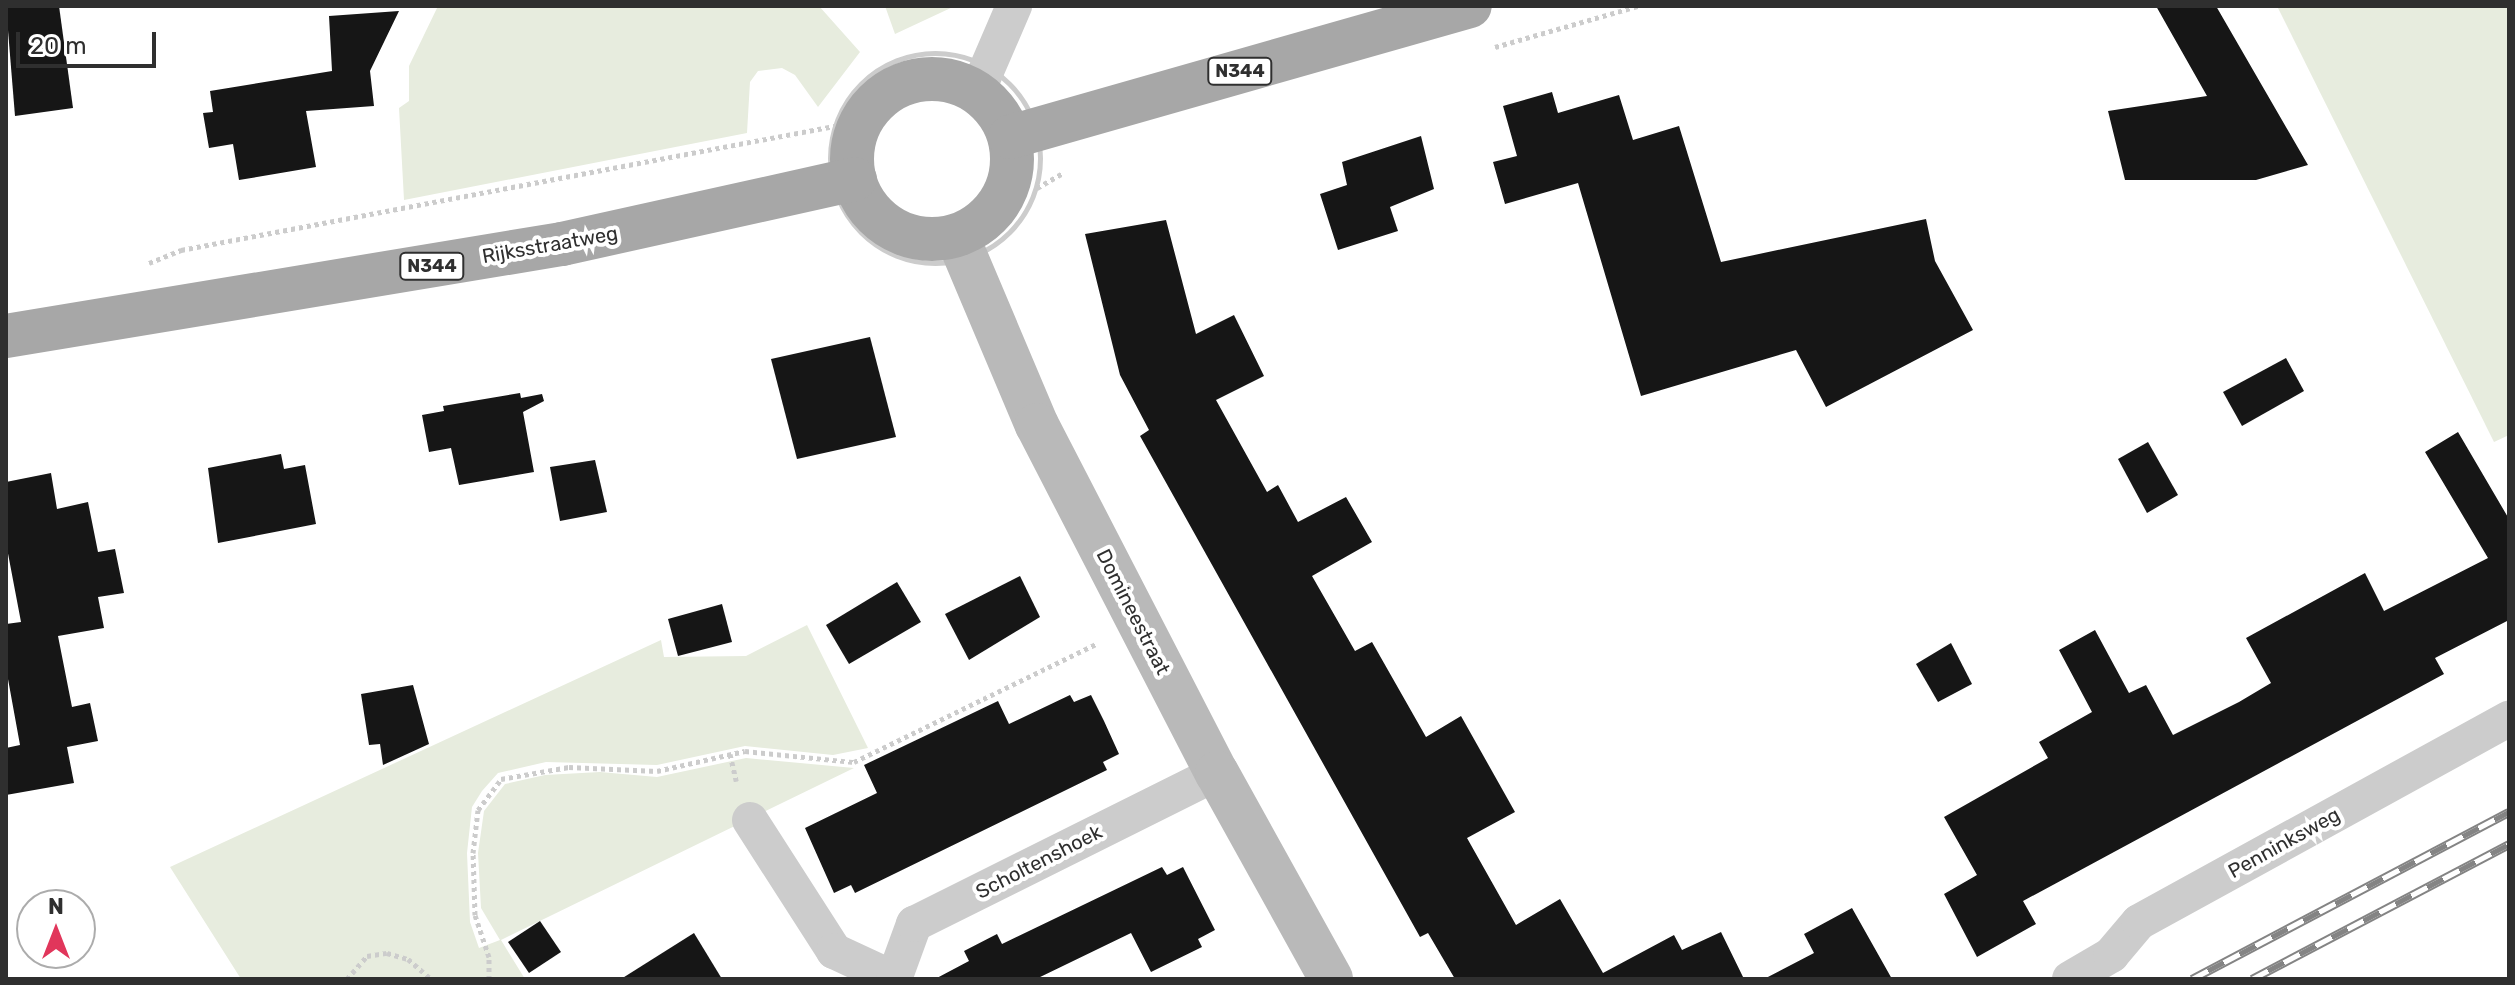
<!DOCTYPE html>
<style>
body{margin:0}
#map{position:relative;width:2515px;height:985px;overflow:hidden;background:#fff;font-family:Rubik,sans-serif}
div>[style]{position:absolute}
.green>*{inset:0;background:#e7ecde}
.building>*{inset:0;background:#161616}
.path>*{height:5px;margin-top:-2.5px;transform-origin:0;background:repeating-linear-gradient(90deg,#ccc 0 4px,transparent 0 8px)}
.path>.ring{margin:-2.5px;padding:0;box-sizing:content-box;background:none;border:5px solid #ccc;border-radius:50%}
.street>*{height:36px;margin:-18px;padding:0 18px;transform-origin:18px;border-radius:18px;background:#ccc}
.secondary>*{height:44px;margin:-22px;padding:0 22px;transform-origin:22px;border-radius:22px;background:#b9b9b9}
.primary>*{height:44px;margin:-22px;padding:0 22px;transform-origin:22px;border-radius:22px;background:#a7a7a7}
.primary>.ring{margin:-22px;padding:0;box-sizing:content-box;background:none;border:44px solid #a7a7a7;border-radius:50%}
.rail>*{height:9px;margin-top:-4.5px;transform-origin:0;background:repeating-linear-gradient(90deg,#fff 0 18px,#848484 0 36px);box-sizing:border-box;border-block:2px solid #848484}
span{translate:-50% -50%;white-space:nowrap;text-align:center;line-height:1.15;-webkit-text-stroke:8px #fff;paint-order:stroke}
.shield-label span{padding:2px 6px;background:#fff;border:2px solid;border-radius:6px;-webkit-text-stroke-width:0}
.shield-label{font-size:18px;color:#2f2f2f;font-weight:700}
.street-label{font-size:20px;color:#2f2f2f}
.frame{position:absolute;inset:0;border:8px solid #2f2f2f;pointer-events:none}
.north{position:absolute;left:16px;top:889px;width:80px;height:80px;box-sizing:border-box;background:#fff;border:2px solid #acacac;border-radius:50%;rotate:0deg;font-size:22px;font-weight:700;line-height:32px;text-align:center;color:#2f2f2f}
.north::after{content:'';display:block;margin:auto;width:28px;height:36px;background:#e1365b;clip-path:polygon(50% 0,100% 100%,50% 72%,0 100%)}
.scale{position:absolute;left:16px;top:32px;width:140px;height:36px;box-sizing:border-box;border:4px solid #2f2f2f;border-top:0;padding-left:10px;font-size:24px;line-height:28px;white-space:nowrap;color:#2f2f2f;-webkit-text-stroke:6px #fff;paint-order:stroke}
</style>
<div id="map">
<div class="green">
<i style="clip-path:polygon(438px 6px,819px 6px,860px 52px,818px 107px,795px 75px,782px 68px,758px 71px,750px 82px,747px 133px,404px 200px,399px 108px,409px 101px,409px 66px)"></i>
<i style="clip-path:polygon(885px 6px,955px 6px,895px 34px)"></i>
<i style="clip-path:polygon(2277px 6px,2509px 6px,2509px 435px,2494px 442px)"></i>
<i style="clip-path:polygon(807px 625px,868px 748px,833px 755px,745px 746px,657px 765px,546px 762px,498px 773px,482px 791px,472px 807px,467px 853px,470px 922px,479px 948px,500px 940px,481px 908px,478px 853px,484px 811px,505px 784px,545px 775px,600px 772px,657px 777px,746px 758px,854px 768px,501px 940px,525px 979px,241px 979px,170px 867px,661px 640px,664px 657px,746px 656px)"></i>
</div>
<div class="building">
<i style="clip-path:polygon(6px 6px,59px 6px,73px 108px,15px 116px)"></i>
<i style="clip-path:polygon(2156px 6px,2216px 6px,2308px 165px,2256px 180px,2125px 180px,2108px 111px,2207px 96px)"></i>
<i style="clip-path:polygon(399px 11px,370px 71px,374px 106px,306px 111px,316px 167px,239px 180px,233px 144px,209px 148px,203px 113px,213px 112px,210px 91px,332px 71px,329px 16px)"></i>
<i style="clip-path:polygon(1552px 92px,1558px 113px,1619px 95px,1633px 140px,1679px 126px,1721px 262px,1926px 219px,1935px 261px,1973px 330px,1826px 407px,1796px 350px,1641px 396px,1578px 183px,1505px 204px,1493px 162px,1517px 156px,1503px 106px)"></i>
<i style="clip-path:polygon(1421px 136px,1434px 189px,1390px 207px,1398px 231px,1338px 250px,1320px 194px,1347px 185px,1342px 162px)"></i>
<i style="clip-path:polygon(1166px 220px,1196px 334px,1234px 315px,1264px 376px,1216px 400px,1267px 492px,1278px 485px,1298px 522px,1346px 497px,1372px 542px,1312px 576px,1355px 651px,1372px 642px,1426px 737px,1461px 716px,1515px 812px,1467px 838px,1516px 925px,1560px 899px,1603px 973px,1674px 935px,1682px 950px,1721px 932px,1744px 979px,1455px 979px,1428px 933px,1420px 937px,1140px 436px,1149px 430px,1120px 375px,1085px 234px)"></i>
<i style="clip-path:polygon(870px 337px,896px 437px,797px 459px,771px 359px)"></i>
<i style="clip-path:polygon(2286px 358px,2304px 391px,2242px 426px,2223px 392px)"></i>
<i style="clip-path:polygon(520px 393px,521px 398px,542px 394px,544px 401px,523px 412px,534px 472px,459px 485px,451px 448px,429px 452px,422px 415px,444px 411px,443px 406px)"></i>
<i style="clip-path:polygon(2458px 432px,2509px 519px,2509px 620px,2435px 658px,2444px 674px,2023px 901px,2036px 924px,1977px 957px,1944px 894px,1977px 875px,1944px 817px,2048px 758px,2039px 742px,2092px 712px,2059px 650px,2095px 630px,2129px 693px,2146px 685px,2173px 735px,2239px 702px,2271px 683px,2246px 638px,2365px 573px,2384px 611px,2488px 558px,2425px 452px)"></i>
<i style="clip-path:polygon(2148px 442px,2178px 495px,2147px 513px,2118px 459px)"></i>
<i style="clip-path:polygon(281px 454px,284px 469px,305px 465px,316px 524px,218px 543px,208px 468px)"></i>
<i style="clip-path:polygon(595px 460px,607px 512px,560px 521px,550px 467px)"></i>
<i style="clip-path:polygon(51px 473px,57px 509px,88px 502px,98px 552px,115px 549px,124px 593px,98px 597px,104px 628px,58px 636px,72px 707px,90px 703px,98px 741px,67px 747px,74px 783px,6px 795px,6px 748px,20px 745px,6px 668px,6px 624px,21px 622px,6px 543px,6px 482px)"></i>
<i style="clip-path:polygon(1020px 576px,1040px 617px,969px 660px,945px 614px)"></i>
<i style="clip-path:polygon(897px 582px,921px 622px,849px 664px,826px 625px)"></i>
<i style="clip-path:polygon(722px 604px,732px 642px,678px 656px,668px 619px)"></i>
<i style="clip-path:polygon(1951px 643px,1972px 684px,1938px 702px,1916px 664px)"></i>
<i style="clip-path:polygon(413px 685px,429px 744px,383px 765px,380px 744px,369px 745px,361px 694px)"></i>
<i style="clip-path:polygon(1070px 695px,1074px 702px,1091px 695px,1104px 721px,1119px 754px,1103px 762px,1107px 770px,855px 893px,851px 885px,834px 893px,805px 828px,877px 793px,864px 765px,998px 701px,1009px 724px)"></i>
<i style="clip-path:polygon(1162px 867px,1167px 875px,1183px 867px,1215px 930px,1198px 939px,1202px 947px,1151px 972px,1131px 933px,1036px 979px,935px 979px,969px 961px,964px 951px,997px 934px,1002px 944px)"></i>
<i style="clip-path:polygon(1852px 908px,1892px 979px,1764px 979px,1814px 953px,1804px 934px)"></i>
<i style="clip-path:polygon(540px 921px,561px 952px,529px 973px,508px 942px)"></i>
<i style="clip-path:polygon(694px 933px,722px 979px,621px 979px)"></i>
</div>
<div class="path">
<i style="left:1495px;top:47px;width:149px;rotate:-16deg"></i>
<i class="ring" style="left:830px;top:53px;width:205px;height:205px"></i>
<i style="left:1037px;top:188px;width:30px;rotate:-30deg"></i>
<i style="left:149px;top:263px;width:35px;rotate:-22deg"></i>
<i style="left:181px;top:250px;width:665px;rotate:-10.75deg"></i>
<i style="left:730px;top:754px;width:28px;rotate:77deg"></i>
<i style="left:347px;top:979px;width:30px;rotate:-49deg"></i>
<i style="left:367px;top:956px;width:20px;rotate:-9deg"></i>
<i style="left:387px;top:953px;width:22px;rotate:16deg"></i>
<i style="left:408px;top:959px;width:30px;rotate:41deg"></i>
<i style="left:489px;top:979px;width:22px;rotate:-90deg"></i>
<i style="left:489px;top:957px;width:44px;rotate:-108.4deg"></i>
<i style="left:475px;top:915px;width:62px;rotate:-91.8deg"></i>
<i style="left:473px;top:853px;width:43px;rotate:-83.4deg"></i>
<i style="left:478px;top:810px;width:39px;rotate:-53deg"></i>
<i style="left:501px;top:779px;width:69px;rotate:-10deg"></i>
<i style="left:569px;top:767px;width:88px;rotate:2.6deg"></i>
<i style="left:657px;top:771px;width:90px;rotate:-12.8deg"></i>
<i style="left:745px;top:751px;width:110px;rotate:5.8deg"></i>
<i style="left:854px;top:762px;width:271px;rotate:-26deg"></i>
</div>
<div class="street">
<i style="left:977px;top:92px;width:94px;rotate:-66.7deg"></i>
<i style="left:750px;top:820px;width:156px;rotate:57.3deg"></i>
<i style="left:834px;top:951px;width:66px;rotate:25deg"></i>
<i style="left:894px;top:979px;width:59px;rotate:-70deg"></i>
<i style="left:914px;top:924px;width:339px;rotate:-26.5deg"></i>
<i style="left:2070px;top:979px;width:48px;rotate:-30.3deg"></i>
<i style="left:2111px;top:955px;width:43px;rotate:-49.7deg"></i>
<i style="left:2139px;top:922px;width:422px;rotate:-28.8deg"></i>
</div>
<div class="secondary">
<i style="left:957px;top:236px;width:205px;rotate:67.1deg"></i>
<i style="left:1037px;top:425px;width:392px;rotate:62.7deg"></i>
<i style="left:1217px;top:773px;width:235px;rotate:61deg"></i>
</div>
<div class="primary">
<i class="ring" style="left:852px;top:79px;width:116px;height:116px"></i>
<i style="left:1010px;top:137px;width:478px;rotate:-15.9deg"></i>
<i style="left:6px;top:336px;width:564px;rotate:-9.4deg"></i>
<i style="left:562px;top:244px;width:300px;rotate:-12.5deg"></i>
</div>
<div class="rail">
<i style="left:2192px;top:979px;width:358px;rotate:-27.8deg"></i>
<i style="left:2252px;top:979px;width:290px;rotate:-27.7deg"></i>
</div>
<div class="shield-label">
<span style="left:1240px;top:71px">N344</span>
<span style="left:432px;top:266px">N344</span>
</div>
<div class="street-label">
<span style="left:550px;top:245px;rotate:-10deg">Rijksstraatweg</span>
<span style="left:1133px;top:612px;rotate:63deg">Domineestraat</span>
<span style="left:2284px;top:843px;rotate:-29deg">Penninksweg</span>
<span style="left:1039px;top:862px;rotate:-27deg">Scholtenshoek</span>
</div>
<div class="frame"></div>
<div class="north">N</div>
<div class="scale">20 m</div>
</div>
